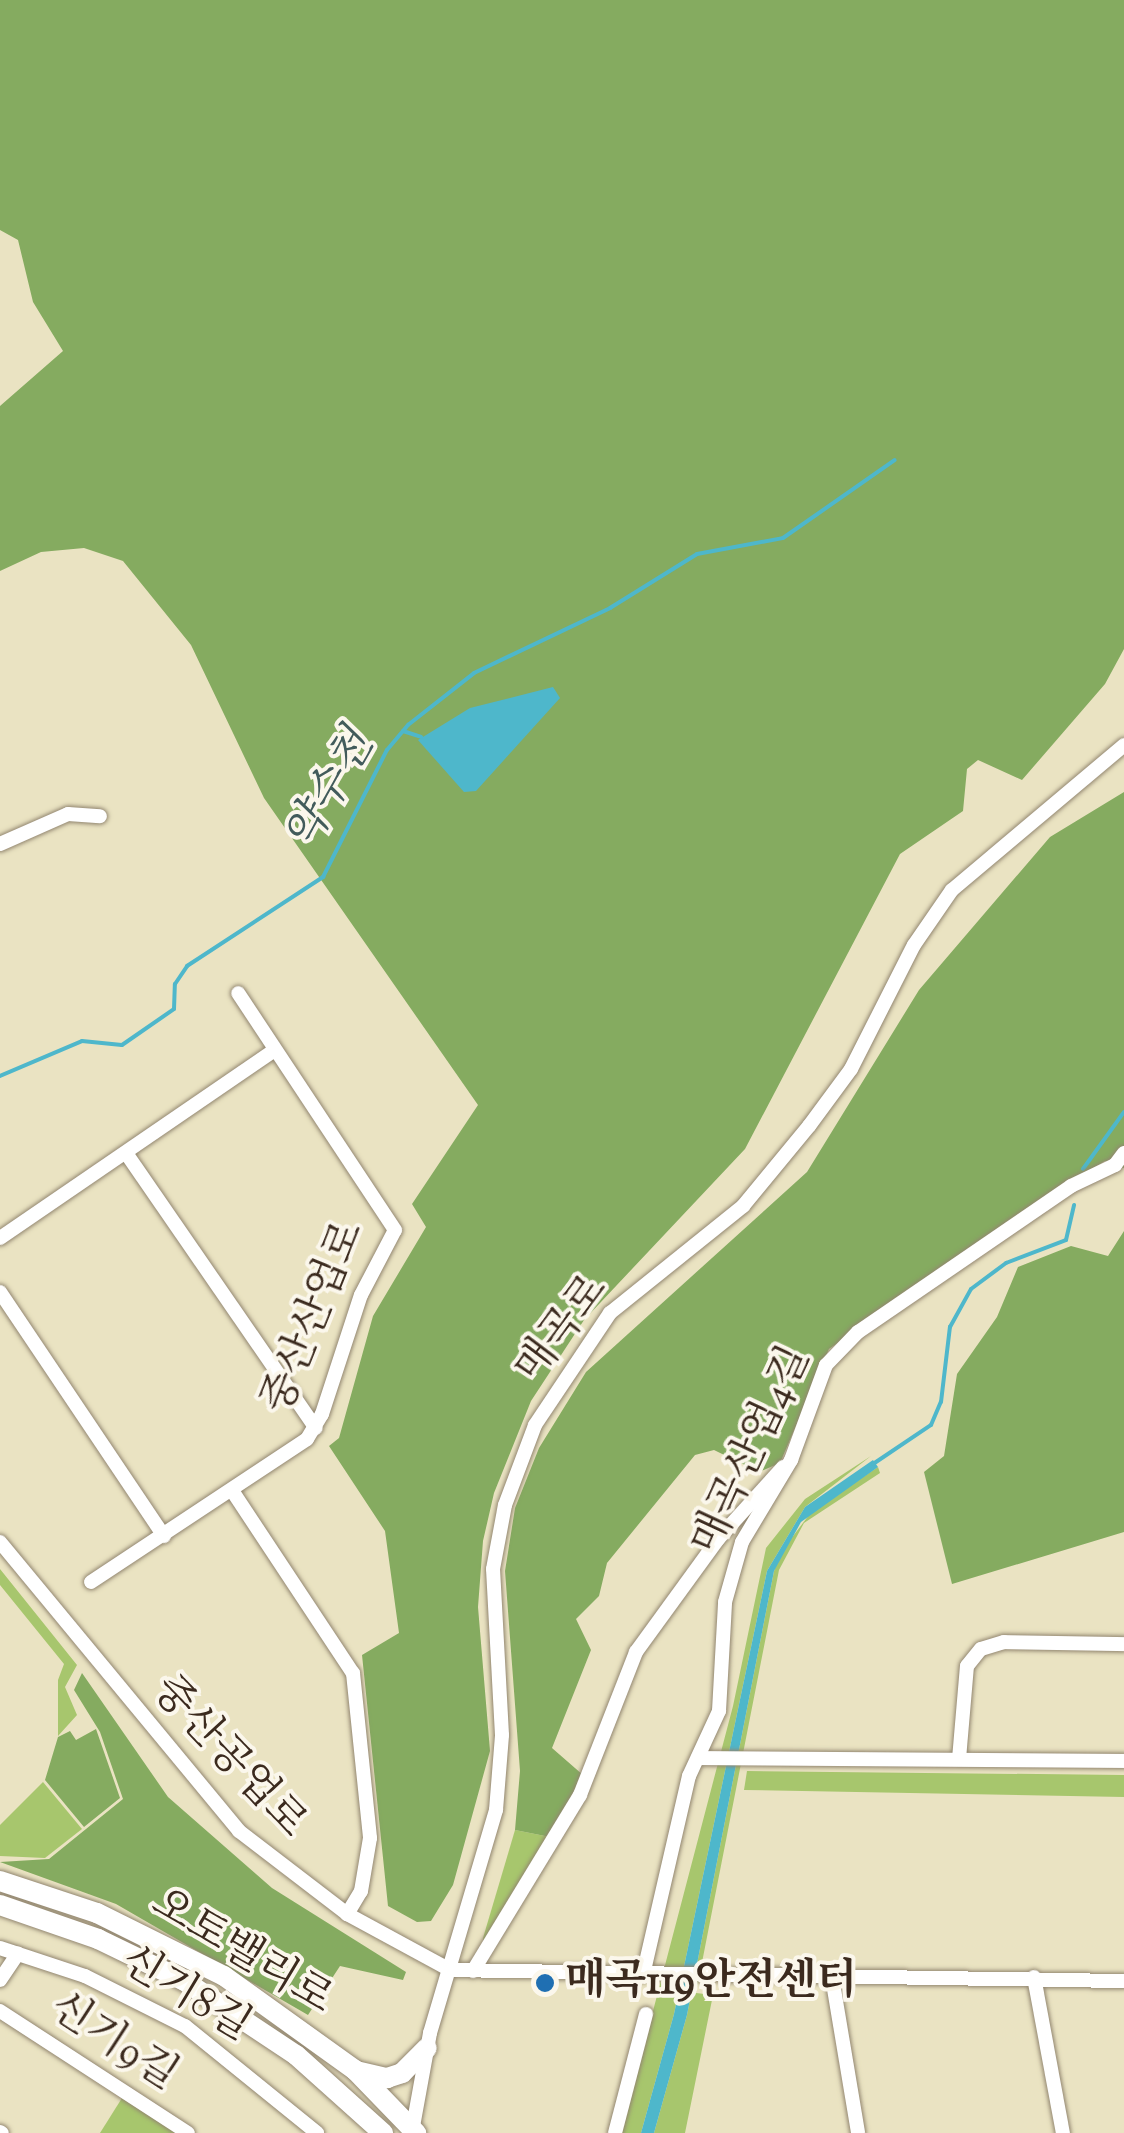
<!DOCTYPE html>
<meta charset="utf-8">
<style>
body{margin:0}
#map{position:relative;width:1124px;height:2133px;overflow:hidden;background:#eae3c2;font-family:"Sorts Mill Goudy","Noto Serif KR",serif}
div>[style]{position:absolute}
.green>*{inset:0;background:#a7c66d}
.forest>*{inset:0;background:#85ab60}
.water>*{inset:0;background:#4eb7cb}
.stream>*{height:4px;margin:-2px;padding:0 2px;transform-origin:2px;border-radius:2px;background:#4eb7cb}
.roads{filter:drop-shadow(0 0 2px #928670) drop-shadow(0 0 2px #928670)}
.minor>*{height:14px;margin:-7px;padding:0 7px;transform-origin:7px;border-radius:7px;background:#fff}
.highway>*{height:20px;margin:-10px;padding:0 10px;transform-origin:10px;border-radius:10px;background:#fff}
.dots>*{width:28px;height:28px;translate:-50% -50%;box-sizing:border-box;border:5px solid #fbf7ec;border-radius:50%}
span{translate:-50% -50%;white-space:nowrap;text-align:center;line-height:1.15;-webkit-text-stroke:8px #fbf7ec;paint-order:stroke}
.street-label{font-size:42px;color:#3b2a1e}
.poi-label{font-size:42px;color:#3b2a1e;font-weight:700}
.left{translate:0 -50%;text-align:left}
.water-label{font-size:45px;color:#425b5b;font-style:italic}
</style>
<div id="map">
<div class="green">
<i style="clip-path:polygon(871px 1456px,805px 1507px,767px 1571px,674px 2014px,641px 2133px,621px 2133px,733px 1706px,766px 1548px,805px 1499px)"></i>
<i style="clip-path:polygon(878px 1467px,880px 1473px,804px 1523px,779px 1570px,696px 1993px,713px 1995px,685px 2133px,654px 2133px,687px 2015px,774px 1571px,781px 1552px,812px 1511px)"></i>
<i style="clip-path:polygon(0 1569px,77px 1665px,65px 1687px,77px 1715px,58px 1736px,58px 1680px,64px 1664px,0 1585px)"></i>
<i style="clip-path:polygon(747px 1771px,1124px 1775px,1124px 1797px,744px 1790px)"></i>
<i style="clip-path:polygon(43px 1782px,82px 1829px,45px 1858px,0 1856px,0 1825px)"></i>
<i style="clip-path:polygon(515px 1830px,555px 1838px,484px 1945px,483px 1938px)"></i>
<i style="clip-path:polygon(122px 2098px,177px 2133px,100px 2133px)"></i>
</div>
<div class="forest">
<i style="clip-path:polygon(0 0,1124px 0,1124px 649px,1105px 684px,1022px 780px,978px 760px,967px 769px,963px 811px,900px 854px,745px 1149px,584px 1320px,531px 1401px,494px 1493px,483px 1541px,478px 1607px,490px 1751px,453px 1885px,431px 1921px,417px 1922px,388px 1906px,362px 1655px,399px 1633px,385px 1531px,329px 1446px,339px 1438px,373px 1316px,426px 1227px,412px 1204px,478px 1105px,264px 798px,191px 645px,123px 561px,84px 548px,41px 552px,0 571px,0 406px,63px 351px,33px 302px,18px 240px,0 230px)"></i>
<i style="clip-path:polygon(1124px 792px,1124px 1168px,1105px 1161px,1068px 1183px,829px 1349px,780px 1463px,759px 1472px,714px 1450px,695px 1455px,607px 1563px,599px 1596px,576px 1619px,591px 1650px,552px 1748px,583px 1775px,555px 1838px,515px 1830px,520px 1771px,505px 1571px,515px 1508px,539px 1448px,586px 1372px,807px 1172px,919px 990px,1050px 837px)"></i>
<i style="clip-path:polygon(1124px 1231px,1124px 1532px,952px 1584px,924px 1472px,944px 1456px,957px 1374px,997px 1317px,1018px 1267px,1071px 1246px,1108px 1256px)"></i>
<i style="clip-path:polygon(82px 1673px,168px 1797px,272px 1888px,406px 1972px,403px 1980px,340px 1966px,308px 2015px,116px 1904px,0 1862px,49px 1859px,123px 1799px,100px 1732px,74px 1690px)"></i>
<i style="clip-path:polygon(96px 1729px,120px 1798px,84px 1827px,45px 1780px,58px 1737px,70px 1731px,76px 1740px)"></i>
</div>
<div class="water">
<i style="clip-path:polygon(553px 687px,560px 698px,476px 791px,464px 792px,418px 740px,470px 708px)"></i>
<i style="clip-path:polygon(873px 1460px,878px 1467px,801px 1522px,774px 1571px,687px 2015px,654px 2133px,641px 2133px,674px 2014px,767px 1571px,805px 1507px)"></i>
</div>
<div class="stream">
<i style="left:403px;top:731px;width:19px;rotate:18deg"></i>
<i style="left:0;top:1076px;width:89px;rotate:-23.1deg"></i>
<i style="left:82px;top:1041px;width:40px;rotate:5.7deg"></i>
<i style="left:122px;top:1045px;width:63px;rotate:-34.7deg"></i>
<i style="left:174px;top:1009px;width:25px;rotate:-88deg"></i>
<i style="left:175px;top:984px;width:22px;rotate:-56deg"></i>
<i style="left:187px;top:966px;width:163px;rotate:-33.2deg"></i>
<i style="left:323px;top:877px;width:142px;rotate:-63.3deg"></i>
<i style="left:387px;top:750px;width:33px;rotate:-50deg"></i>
<i style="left:408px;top:725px;width:84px;rotate:-38.2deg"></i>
<i style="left:474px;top:673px;width:151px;rotate:-25.5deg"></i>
<i style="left:610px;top:608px;width:102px;rotate:-31.8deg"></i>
<i style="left:697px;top:554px;width:87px;rotate:-10.5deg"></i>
<i style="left:783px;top:538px;width:136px;rotate:-34.9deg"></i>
<i style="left:1083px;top:1169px;width:70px;rotate:-54.3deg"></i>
<i style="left:873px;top:1464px;width:70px;rotate:-33.9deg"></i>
<i style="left:931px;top:1425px;width:25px;rotate:-67deg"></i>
<i style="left:941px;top:1402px;width:76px;rotate:-83.2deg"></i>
<i style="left:950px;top:1327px;width:43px;rotate:-61.1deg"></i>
<i style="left:971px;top:1289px;width:44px;rotate:-36.6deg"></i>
<i style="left:1006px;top:1263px;width:64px;rotate:-21deg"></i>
<i style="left:1066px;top:1240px;width:36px;rotate:-77deg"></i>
</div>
<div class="roads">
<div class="minor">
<i style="left:0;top:844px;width:74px;rotate:-23.8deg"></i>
<i style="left:68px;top:814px;width:32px;rotate:4deg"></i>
<i style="left:126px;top:1153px;width:334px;rotate:55.4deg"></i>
<i style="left:0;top:1238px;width:333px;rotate:-34.4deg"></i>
<i style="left:0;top:1292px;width:294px;rotate:56.1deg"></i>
<i style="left:233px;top:1492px;width:217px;rotate:56.5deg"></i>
<i style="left:353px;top:1673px;width:166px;rotate:84.1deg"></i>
<i style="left:370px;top:1838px;width:54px;rotate:99.6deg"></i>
<i style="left:361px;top:1891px;width:27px;rotate:121deg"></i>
<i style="left:0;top:1542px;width:375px;rotate:50.4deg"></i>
<i style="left:239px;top:1831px;width:136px;rotate:37.5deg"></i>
<i style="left:347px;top:1914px;width:117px;rotate:28.5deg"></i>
<i style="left:450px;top:1970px;width:674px;rotate:0.94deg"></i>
<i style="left:91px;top:1582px;width:259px;rotate:-33.5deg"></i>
<i style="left:307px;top:1439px;width:29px;rotate:-59deg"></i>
<i style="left:322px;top:1414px;width:125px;rotate:-71.9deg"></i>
<i style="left:361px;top:1295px;width:73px;rotate:-62.4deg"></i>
<i style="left:395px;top:1230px;width:284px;rotate:-123.5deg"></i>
<i style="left:698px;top:1758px;width:426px;rotate:0.4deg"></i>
<i style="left:959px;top:1759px;width:93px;rotate:-85.1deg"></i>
<i style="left:967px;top:1666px;width:22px;rotate:-51deg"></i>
<i style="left:981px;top:1649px;width:24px;rotate:-17deg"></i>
<i style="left:1004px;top:1642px;width:120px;rotate:1deg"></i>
<i style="left:0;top:1948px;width:89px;rotate:18.2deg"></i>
<i style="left:85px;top:1976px;width:112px;rotate:26.6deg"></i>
<i style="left:185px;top:2026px;width:170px;rotate:39deg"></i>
<i style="left:473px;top:1971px;width:206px;rotate:-58.7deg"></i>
<i style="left:580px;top:1795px;width:154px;rotate:-68.6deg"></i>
<i style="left:636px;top:1652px;width:140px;rotate:-54deg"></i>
<i style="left:718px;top:1539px;width:97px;rotate:-47.9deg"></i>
<i style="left:643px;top:1975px;width:204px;rotate:-77deg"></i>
<i style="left:689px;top:1776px;width:72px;rotate:-65.2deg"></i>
<i style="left:719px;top:1711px;width:109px;rotate:-86.8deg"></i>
<i style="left:725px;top:1602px;width:62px;rotate:-74.2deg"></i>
<i style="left:742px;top:1542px;width:96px;rotate:-59.1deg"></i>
<i style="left:791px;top:1460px;width:101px;rotate:-69.8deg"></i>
<i style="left:826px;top:1365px;width:46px;rotate:-45.9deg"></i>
<i style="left:858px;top:1332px;width:258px;rotate:-34.4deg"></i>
<i style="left:1071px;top:1186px;width:49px;rotate:-25.5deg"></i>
<i style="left:1115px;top:1165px;width:15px;rotate:-53deg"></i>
<i style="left:832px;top:1977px;width:158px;rotate:80.5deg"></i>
<i style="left:1034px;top:1977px;width:159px;rotate:79.5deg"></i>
<i style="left:0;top:1980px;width:32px;rotate:-56deg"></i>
<i style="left:0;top:2011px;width:224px;rotate:33deg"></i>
<i style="left:0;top:2132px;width:2px;rotate:27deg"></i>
<i style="left:412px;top:2132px;width:101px;rotate:-79.7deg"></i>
<i style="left:430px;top:2033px;width:233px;rotate:-73.5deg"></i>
<i style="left:496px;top:1810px;width:75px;rotate:-85.4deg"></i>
<i style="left:502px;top:1735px;width:166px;rotate:-93.1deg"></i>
<i style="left:493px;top:1569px;width:65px;rotate:-79.4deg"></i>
<i style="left:505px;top:1505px;width:85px;rotate:-69.4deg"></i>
<i style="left:535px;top:1425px;width:135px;rotate:-56.2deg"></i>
<i style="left:610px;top:1313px;width:171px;rotate:-38.8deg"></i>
<i style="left:743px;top:1206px;width:104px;rotate:-50.5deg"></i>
<i style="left:809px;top:1126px;width:71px;rotate:-53.6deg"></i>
<i style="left:851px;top:1069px;width:139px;rotate:-63.1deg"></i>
<i style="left:914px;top:945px;width:67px;rotate:-55.4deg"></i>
<i style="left:952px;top:890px;width:225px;rotate:-40.1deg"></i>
<i style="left:615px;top:2133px;width:123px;rotate:-75.4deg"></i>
</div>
<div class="highway">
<i style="left:0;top:1881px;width:102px;rotate:18.3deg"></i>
<i style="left:97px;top:1913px;width:142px;rotate:26.4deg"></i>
<i style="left:224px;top:1976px;width:161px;rotate:35.7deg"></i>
<i style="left:355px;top:2070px;width:88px;rotate:45.9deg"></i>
<i style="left:0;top:1905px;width:104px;rotate:19.1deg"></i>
<i style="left:98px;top:1939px;width:94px;rotate:25.8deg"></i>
<i style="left:183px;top:1980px;width:136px;rotate:33.6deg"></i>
<i style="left:296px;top:2055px;width:117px;rotate:41.9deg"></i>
<i style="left:356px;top:2071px;width:32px;rotate:13deg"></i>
<i style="left:387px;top:2078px;width:16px;rotate:-18deg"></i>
<i style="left:402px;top:2073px;width:35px;rotate:-45deg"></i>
</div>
</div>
<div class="dots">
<i style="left:545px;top:1983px;background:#1f6fb2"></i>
</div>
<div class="street-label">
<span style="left:315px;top:1318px;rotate:-68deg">중산산업로</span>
<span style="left:563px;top:1330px;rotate:-53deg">매곡로</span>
<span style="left:753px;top:1451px;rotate:-65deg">매곡산업4길</span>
<span style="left:228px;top:1758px;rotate:47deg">중산공업로</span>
<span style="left:241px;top:1953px;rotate:31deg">오토밸리로</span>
<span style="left:185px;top:1995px;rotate:31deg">신기8길</span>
<span style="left:113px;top:2043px;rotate:33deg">신기9길</span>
</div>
<div class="poi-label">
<span class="left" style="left:565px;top:1983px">매곡119안전센터</span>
</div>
<div class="water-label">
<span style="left:332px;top:792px;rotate:-60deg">약수천</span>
</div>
</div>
